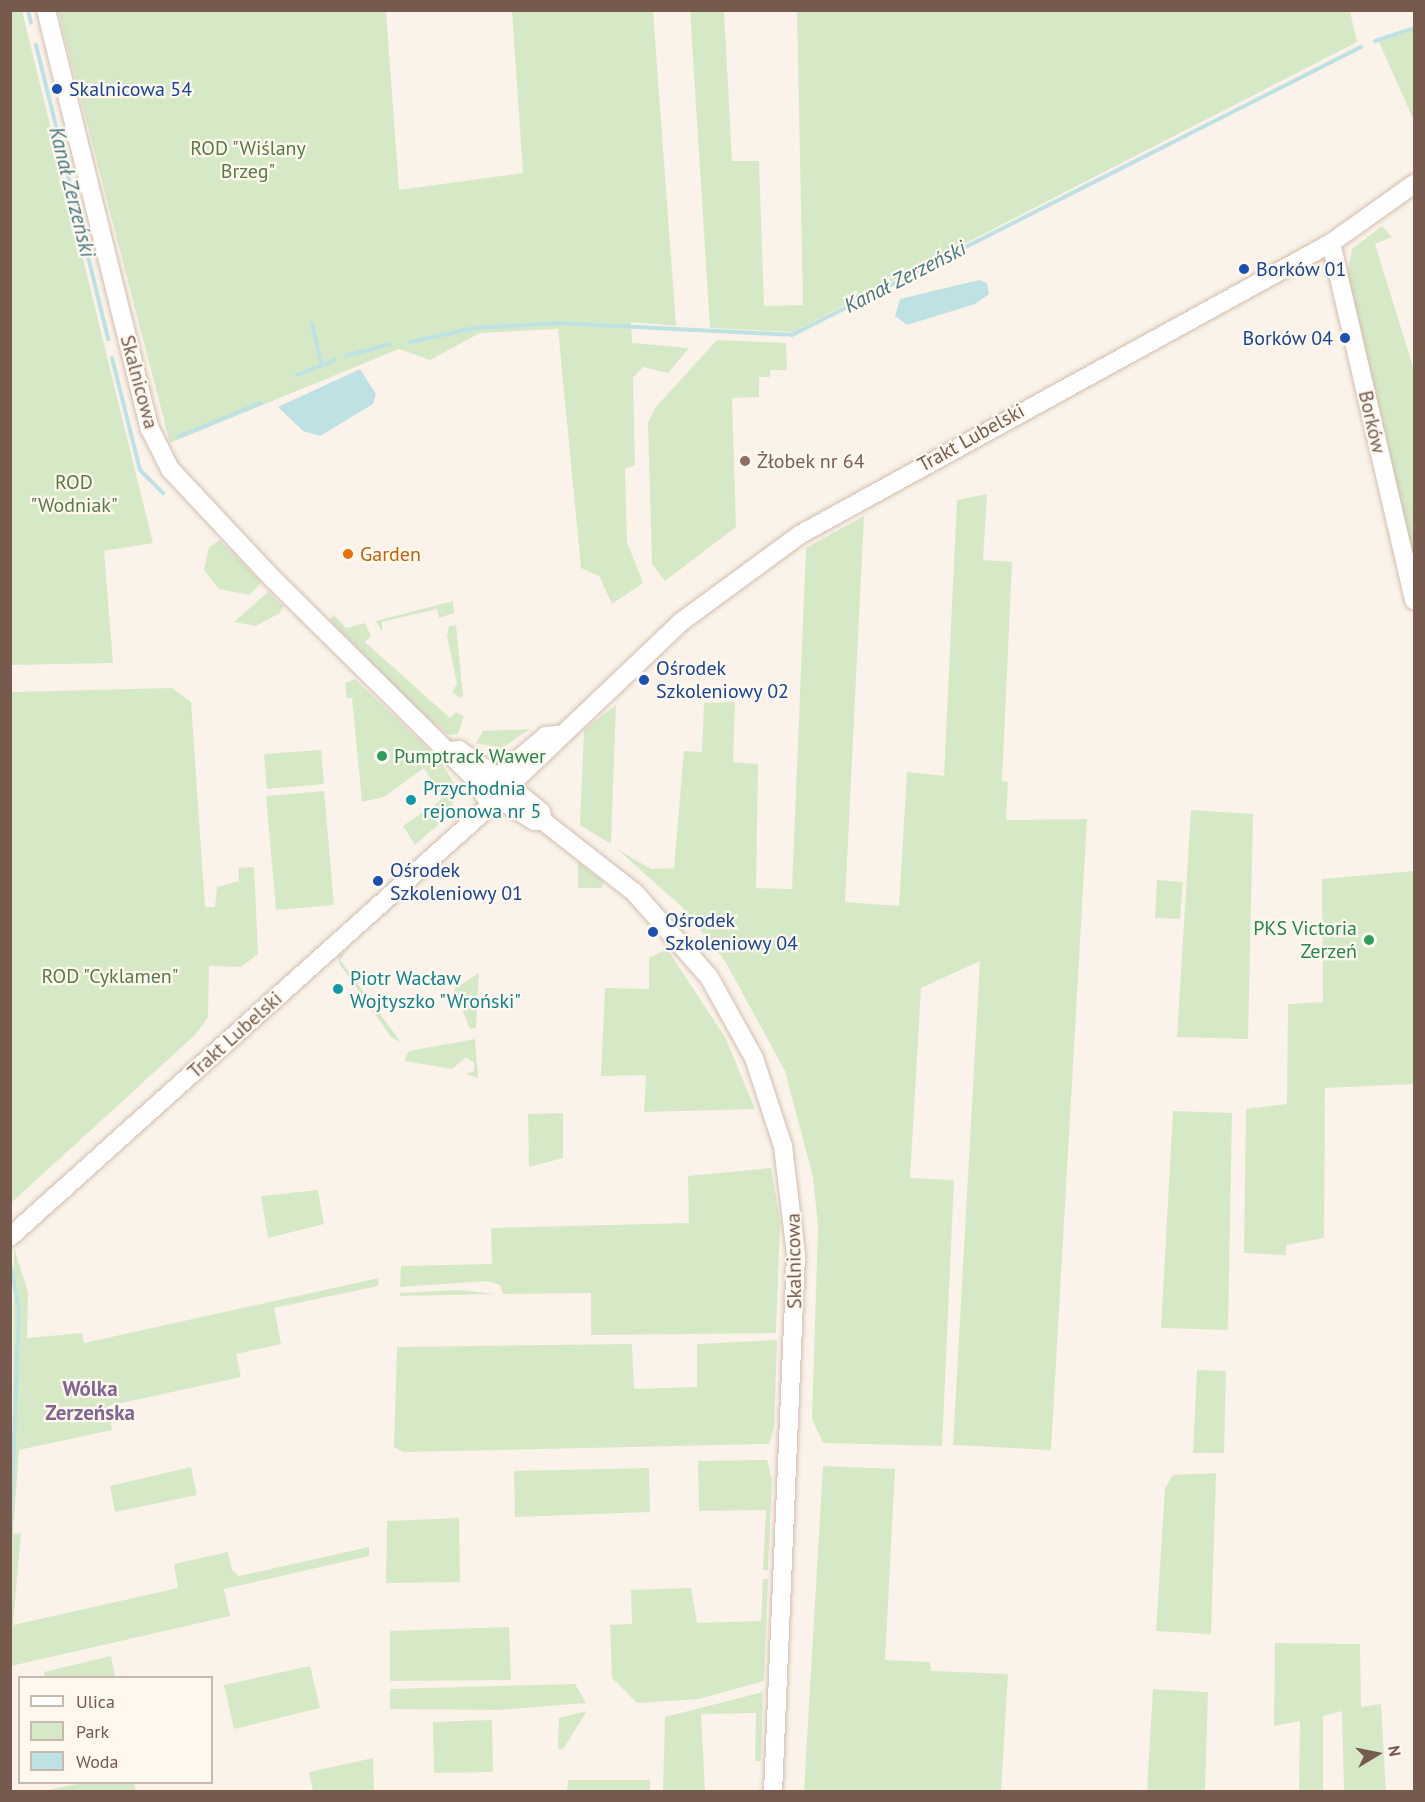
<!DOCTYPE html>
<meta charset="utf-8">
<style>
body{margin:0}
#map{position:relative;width:1425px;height:1802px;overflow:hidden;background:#fbf3e9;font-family:"PT Sans",sans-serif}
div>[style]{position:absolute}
.green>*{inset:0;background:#d6e9c7}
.water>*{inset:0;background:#bee1e4}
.stream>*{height:4px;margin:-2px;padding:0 2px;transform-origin:2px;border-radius:2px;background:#bee1e4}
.roads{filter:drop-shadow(0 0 2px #d2bdaf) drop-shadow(0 0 2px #d2bdaf)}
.secondary>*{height:18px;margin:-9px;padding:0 9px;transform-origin:9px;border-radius:9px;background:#fff}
.secondary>.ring{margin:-9px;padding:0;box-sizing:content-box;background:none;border:18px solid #fff;border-radius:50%}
.dots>*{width:16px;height:16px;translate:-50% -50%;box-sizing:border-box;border:3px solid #fef8ef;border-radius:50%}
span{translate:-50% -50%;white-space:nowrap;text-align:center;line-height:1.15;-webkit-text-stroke:4.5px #fef8ef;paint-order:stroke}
.transit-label{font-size:20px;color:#164399}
.left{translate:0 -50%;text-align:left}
.right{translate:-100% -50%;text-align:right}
.park-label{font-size:20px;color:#577a46}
.street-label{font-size:20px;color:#755a4d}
.education-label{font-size:20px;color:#785e54}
.food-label{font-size:20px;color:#c56008}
.leisure-label{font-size:20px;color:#27864d}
.culture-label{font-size:20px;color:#0d838f}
.water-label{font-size:21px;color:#457880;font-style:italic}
.neighbourhood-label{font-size:21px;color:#806690;font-weight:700}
.frame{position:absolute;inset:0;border:12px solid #755a4d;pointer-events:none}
.legend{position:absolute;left:18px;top:1676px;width:195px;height:108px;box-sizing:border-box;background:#fef8ef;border:2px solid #c7b9ae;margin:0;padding:8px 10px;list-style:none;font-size:18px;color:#755a4d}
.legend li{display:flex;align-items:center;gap:12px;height:30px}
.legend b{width:30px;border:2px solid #c7b9ae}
.north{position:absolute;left:1347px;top:1724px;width:60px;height:60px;-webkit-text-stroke:4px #fef8ef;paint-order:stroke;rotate:80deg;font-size:16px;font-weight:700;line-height:24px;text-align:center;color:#755a4d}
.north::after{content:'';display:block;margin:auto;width:21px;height:27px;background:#755a4d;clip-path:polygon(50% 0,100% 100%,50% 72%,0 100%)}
</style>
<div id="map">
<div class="green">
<i style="clip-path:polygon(10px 11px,22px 11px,153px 543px,104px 551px,113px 663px,11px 665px)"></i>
<i style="clip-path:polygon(58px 11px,386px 11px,399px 190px,523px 173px,512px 11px,653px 11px,676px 326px,631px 322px,632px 343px,689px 348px,668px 373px,643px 367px,633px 378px,635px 465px,625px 469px,627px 542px,643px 583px,612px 604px,599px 576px,581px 568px,558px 329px,480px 333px,430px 360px,399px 349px,170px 443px)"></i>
<i style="clip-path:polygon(690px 11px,724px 11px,732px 161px,759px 161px,764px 306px,803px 305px,797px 11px,1350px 11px,1357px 42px,793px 332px,710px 328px)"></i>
<i style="clip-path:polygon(1414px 26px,1414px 121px,1379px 42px)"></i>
<i style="clip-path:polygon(1382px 226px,1392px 237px,1375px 244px,1414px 370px,1414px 559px,1347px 279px,1352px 249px)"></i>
<i style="clip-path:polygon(717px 340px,786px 343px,787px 370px,770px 370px,770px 377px,759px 377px,759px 397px,732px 398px,736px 527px,665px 581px,652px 564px,648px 423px,655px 408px)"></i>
<i style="clip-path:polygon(987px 494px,983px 560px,1012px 562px,1002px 781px,1008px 782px,1006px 820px,1087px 819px,1051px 1450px,953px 1445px,980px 961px,921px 988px,910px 1178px,954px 1180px,942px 1446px,823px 1443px,812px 1419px,818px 1226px,813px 1177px,785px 1071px,725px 961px,681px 906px,617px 849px,651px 869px,674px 868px,684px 751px,702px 752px,704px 703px,735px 702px,733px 762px,758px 764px,756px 888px,792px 889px,806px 548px,864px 516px,845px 902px,899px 906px,907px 772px,944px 776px,957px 500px)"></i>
<i style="clip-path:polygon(220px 540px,261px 582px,250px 595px,219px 589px,204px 570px,209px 547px)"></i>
<i style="clip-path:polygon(268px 592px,283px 606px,280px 613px,256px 626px,234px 622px)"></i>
<i style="clip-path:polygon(453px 601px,454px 613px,439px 618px,437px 609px,382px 622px,382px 632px,376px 621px)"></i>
<i style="clip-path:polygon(334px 615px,346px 628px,365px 623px,371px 636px,365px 642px,450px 718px,456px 712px,464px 716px,458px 734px,448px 735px,411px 703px,330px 620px)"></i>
<i style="clip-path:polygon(456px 625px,463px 696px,460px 698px,452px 692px,457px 684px,447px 636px,449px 626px)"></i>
<i style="clip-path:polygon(355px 679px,438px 758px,456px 786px,452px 806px,439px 824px,415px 845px,403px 826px,427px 809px,437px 822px,441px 817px,433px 806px,443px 798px,424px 768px,384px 797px,362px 802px,352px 698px,347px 698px,345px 683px)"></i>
<i style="clip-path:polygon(172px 688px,191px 702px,205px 907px,215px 907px,217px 887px,239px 881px,238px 868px,254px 867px,258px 954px,241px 967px,209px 966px,208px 1017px,196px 1034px,11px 1203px,11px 692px)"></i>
<i style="clip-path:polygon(616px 705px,611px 840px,611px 844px,580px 825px,584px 730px)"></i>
<i style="clip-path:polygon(530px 729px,502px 748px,476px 743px,483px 731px)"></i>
<i style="clip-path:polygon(321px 750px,324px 784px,267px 789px,264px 754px)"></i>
<i style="clip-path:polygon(324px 791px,334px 905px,276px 910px,266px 796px)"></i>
<i style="clip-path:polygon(1191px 810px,1253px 814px,1248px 1039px,1177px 1037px)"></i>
<i style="clip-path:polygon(578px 862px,604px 882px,601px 888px,578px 888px)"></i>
<i style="clip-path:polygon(1414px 871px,1414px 1084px,1325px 1088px,1324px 1238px,1286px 1245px,1286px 1255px,1244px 1253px,1246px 1109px,1287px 1104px,1288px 1004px,1323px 1002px,1322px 879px)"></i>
<i style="clip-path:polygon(1157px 880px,1183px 882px,1180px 919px,1155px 918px)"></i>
<i style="clip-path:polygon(350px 946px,340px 960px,401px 1042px,391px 1037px,339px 963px,338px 957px)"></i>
<i style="clip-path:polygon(667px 949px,725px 1037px,755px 1109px,644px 1112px,646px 1075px,601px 1076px,605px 988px,649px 989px,649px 958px)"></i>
<i style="clip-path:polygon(479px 973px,476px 1028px,470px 1029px,454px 989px)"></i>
<i style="clip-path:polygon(475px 1039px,478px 1078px,466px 1074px,474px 1071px,474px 1063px,466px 1057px,452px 1069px,404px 1061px,409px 1051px)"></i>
<i style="clip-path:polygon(1173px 1111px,1232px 1113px,1228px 1330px,1161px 1328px)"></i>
<i style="clip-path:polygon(563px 1113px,563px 1158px,529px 1167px,528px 1114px)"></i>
<i style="clip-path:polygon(771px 1168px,780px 1222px,776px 1333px,591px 1335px,591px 1293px,503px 1294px,500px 1285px,487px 1281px,400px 1287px,401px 1266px,492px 1264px,491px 1228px,689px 1223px,688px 1176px)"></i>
<i style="clip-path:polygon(318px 1190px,324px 1224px,268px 1238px,261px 1196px)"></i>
<i style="clip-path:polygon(14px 1248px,28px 1292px,27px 1338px,82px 1333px,84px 1343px,379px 1278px,378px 1286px,274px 1308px,281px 1344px,236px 1354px,241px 1377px,108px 1406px,112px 1430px,19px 1450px,13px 1534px,21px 1533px,13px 1625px,178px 1588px,174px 1564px,228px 1552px,232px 1570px,239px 1576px,369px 1547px,369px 1556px,224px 1589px,230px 1616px,11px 1666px)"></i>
<i style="clip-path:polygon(460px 1290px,495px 1294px,400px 1296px,400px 1293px)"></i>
<i style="clip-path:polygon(777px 1340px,774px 1428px,769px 1444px,403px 1452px,394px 1447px,397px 1347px,632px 1344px,634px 1389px,697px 1387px,697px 1344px)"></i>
<i style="clip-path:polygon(1197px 1370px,1226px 1371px,1224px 1453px,1193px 1453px)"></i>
<i style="clip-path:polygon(767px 1460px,772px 1480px,768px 1570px,763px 1570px,766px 1510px,699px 1511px,698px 1461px)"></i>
<i style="clip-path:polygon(823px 1466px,895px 1469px,885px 1660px,930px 1662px,931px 1671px,1008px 1674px,1001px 1791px,804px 1791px)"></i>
<i style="clip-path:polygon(191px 1467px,197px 1495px,115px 1512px,110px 1486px)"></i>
<i style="clip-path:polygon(649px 1468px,650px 1512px,515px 1517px,514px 1471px)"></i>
<i style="clip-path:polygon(1216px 1473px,1211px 1634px,1156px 1631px,1165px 1488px,1173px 1475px)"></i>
<i style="clip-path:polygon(459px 1518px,460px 1582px,386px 1583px,387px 1521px)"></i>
<i style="clip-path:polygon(763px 1579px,768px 1579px,764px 1681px,699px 1699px,637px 1703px,612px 1678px,610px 1625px,632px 1624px,631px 1590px,691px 1588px,697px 1623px,761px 1621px)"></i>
<i style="clip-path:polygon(509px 1627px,511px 1680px,390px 1681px,390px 1631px)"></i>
<i style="clip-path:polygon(1275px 1643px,1360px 1644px,1361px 1707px,1381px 1704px,1386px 1791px,1344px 1791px,1342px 1711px,1323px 1716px,1323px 1791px,1299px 1791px,1300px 1721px,1274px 1726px)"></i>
<i style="clip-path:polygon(111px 1656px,115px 1677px,45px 1677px,44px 1672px)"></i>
<i style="clip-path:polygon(310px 1666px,320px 1708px,234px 1729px,224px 1685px)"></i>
<i style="clip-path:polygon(575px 1684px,586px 1703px,499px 1710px,390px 1709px,390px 1689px)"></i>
<i style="clip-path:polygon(1153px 1689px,1208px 1692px,1205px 1791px,1147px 1791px)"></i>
<i style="clip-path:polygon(763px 1692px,761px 1761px,755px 1761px,756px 1713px,701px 1714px,705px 1791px,663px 1791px,665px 1717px)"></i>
<i style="clip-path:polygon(587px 1711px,563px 1749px,558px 1749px,559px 1718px)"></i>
<i style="clip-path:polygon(492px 1720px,493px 1772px,434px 1773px,433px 1722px)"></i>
<i style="clip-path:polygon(373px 1758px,374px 1791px,313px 1791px,309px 1772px)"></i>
<i style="clip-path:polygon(568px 1780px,650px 1780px,650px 1791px,567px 1791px)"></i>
<i style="clip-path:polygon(134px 1783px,136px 1791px,43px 1791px,81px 1783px)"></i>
</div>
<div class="water">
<i style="clip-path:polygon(979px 280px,987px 283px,989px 294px,975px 304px,907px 325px,895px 316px,900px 299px)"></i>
<i style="clip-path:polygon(360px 369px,376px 394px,373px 404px,320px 436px,303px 431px,278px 407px)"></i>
</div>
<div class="stream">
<i style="left:28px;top:10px;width:13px;rotate:77deg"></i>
<i style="left:1375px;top:41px;width:41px;rotate:-18.4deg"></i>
<i style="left:36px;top:45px;width:303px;rotate:76.2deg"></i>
<i style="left:312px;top:323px;width:44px;rotate:76.9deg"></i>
<i style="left:410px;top:342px;width:66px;rotate:-12.2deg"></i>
<i style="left:475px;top:328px;width:84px;rotate:-3.4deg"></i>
<i style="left:559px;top:323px;width:233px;rotate:2.9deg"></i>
<i style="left:792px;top:335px;width:638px;rotate:-26.85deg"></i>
<i style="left:346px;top:356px;width:46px;rotate:-15.3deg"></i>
<i style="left:112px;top:358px;width:115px;rotate:76deg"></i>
<i style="left:140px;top:470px;width:33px;rotate:45deg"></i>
<i style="left:297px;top:375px;width:41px;rotate:-21.5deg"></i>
<i style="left:178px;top:437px;width:90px;rotate:-22.3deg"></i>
<i style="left:10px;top:1544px;width:234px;rotate:-87.8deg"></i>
<i style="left:19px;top:1310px;width:44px;rotate:-100.5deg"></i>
</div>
<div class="roads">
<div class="secondary">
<i style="left:46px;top:10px;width:432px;rotate:76.1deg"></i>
<i style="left:150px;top:429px;width:45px;rotate:63.4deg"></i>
<i style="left:170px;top:469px;width:151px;rotate:46.9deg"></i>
<i style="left:273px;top:579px;width:296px;rotate:44.7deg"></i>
<i style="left:1331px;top:243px;width:367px;rotate:76.9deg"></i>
<i style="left:451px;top:751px;width:8px;rotate:-7deg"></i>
<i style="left:459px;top:750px;width:42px;rotate:35.2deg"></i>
<i style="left:501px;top:774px;width:59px;rotate:-40.2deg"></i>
<i style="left:546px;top:736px;width:11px;rotate:-5deg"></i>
<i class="ring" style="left:483px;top:774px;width:12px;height:12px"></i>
<i style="left:512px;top:783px;width:233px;rotate:-43.6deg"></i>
<i style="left:681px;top:622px;width:149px;rotate:-36.3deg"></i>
<i style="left:801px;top:534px;width:605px;rotate:-28.77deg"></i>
<i style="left:1331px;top:243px;width:102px;rotate:-35.4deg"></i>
<i style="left:513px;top:789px;width:36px;rotate:39deg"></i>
<i style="left:541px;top:812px;width:9px;rotate:77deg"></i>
<i style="left:543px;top:821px;width:117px;rotate:38deg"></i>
<i style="left:635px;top:893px;width:112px;rotate:48.6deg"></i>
<i style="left:709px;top:977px;width:93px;rotate:60.9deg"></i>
<i style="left:754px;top:1058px;width:93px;rotate:71.8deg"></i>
<i style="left:783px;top:1146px;width:110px;rotate:83.2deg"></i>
<i style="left:796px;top:1255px;width:537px;rotate:92.45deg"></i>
<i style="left:504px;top:802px;width:36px;rotate:32deg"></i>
<i style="left:534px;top:821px;width:9px"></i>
<i style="left:10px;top:1237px;width:649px;rotate:-41.94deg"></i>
</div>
</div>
<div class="dots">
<i style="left:57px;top:89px;background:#1a4fb4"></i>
<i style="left:1244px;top:269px;background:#1a4fb4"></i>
<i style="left:1345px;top:338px;background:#1a4fb4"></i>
<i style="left:745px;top:461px;background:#8d6e63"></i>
<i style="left:348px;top:554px;background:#e8710a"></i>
<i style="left:644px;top:680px;background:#1a4fb4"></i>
<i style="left:382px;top:756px;background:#2e9e5b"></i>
<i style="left:411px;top:800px;background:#0f9aa8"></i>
<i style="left:378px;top:881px;background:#1a4fb4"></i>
<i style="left:653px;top:932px;background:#1a4fb4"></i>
<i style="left:1369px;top:940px;background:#2e9e5b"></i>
<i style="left:338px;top:989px;background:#0f9aa8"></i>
</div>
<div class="transit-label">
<span class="left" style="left:69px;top:89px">Skalnicowa 54</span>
<span class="left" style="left:1256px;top:269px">Borków 01</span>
<span class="right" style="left:1333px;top:338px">Borków 04</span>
<span class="left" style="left:656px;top:680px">Ośrodek<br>Szkoleniowy 02</span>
<span class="left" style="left:390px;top:882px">Ośrodek<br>Szkoleniowy 01</span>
<span class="left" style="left:665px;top:932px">Ośrodek<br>Szkoleniowy 04</span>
</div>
<div class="park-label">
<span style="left:248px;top:160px">ROD "Wiślany<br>Brzeg"</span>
<span style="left:74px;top:494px">ROD<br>"Wodniak"</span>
<span style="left:110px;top:976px">ROD "Cyklamen"</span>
</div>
<div class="street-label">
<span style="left:139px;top:382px;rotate:75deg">Skalnicowa</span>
<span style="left:1372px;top:422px;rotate:77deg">Borków</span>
<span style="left:971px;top:438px;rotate:-29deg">Trakt Lubelski</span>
<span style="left:235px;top:1035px;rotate:-42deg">Trakt Lubelski</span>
<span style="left:794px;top:1261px;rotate:-91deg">Skalnicowa</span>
</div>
<div class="education-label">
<span class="left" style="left:757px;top:461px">Żłobek nr 64</span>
</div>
<div class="food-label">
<span class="left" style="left:360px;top:554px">Garden</span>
</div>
<div class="leisure-label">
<span class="left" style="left:394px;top:756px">Pumptrack Wawer</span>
<span class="right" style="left:1357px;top:940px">PKS Victoria<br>Zerzeń</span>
</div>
<div class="culture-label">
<span class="left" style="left:423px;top:800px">Przychodnia<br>rejonowa nr 5</span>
<span class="left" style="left:350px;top:990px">Piotr Wacław<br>Wojtyszko "Wroński"</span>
</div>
<div class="water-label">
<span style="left:72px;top:192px;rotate:76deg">Kanał Zerzeński</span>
<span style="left:905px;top:277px;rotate:-27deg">Kanał Zerzeński</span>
</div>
<div class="neighbourhood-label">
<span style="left:90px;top:1401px">Wólka<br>Zerzeńska</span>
</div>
<div class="frame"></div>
<ul class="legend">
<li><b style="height:8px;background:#fff"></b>Ulica</li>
<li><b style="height:16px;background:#d6e9c7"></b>Park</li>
<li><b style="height:16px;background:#bee1e4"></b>Woda</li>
</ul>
<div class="north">N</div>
</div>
